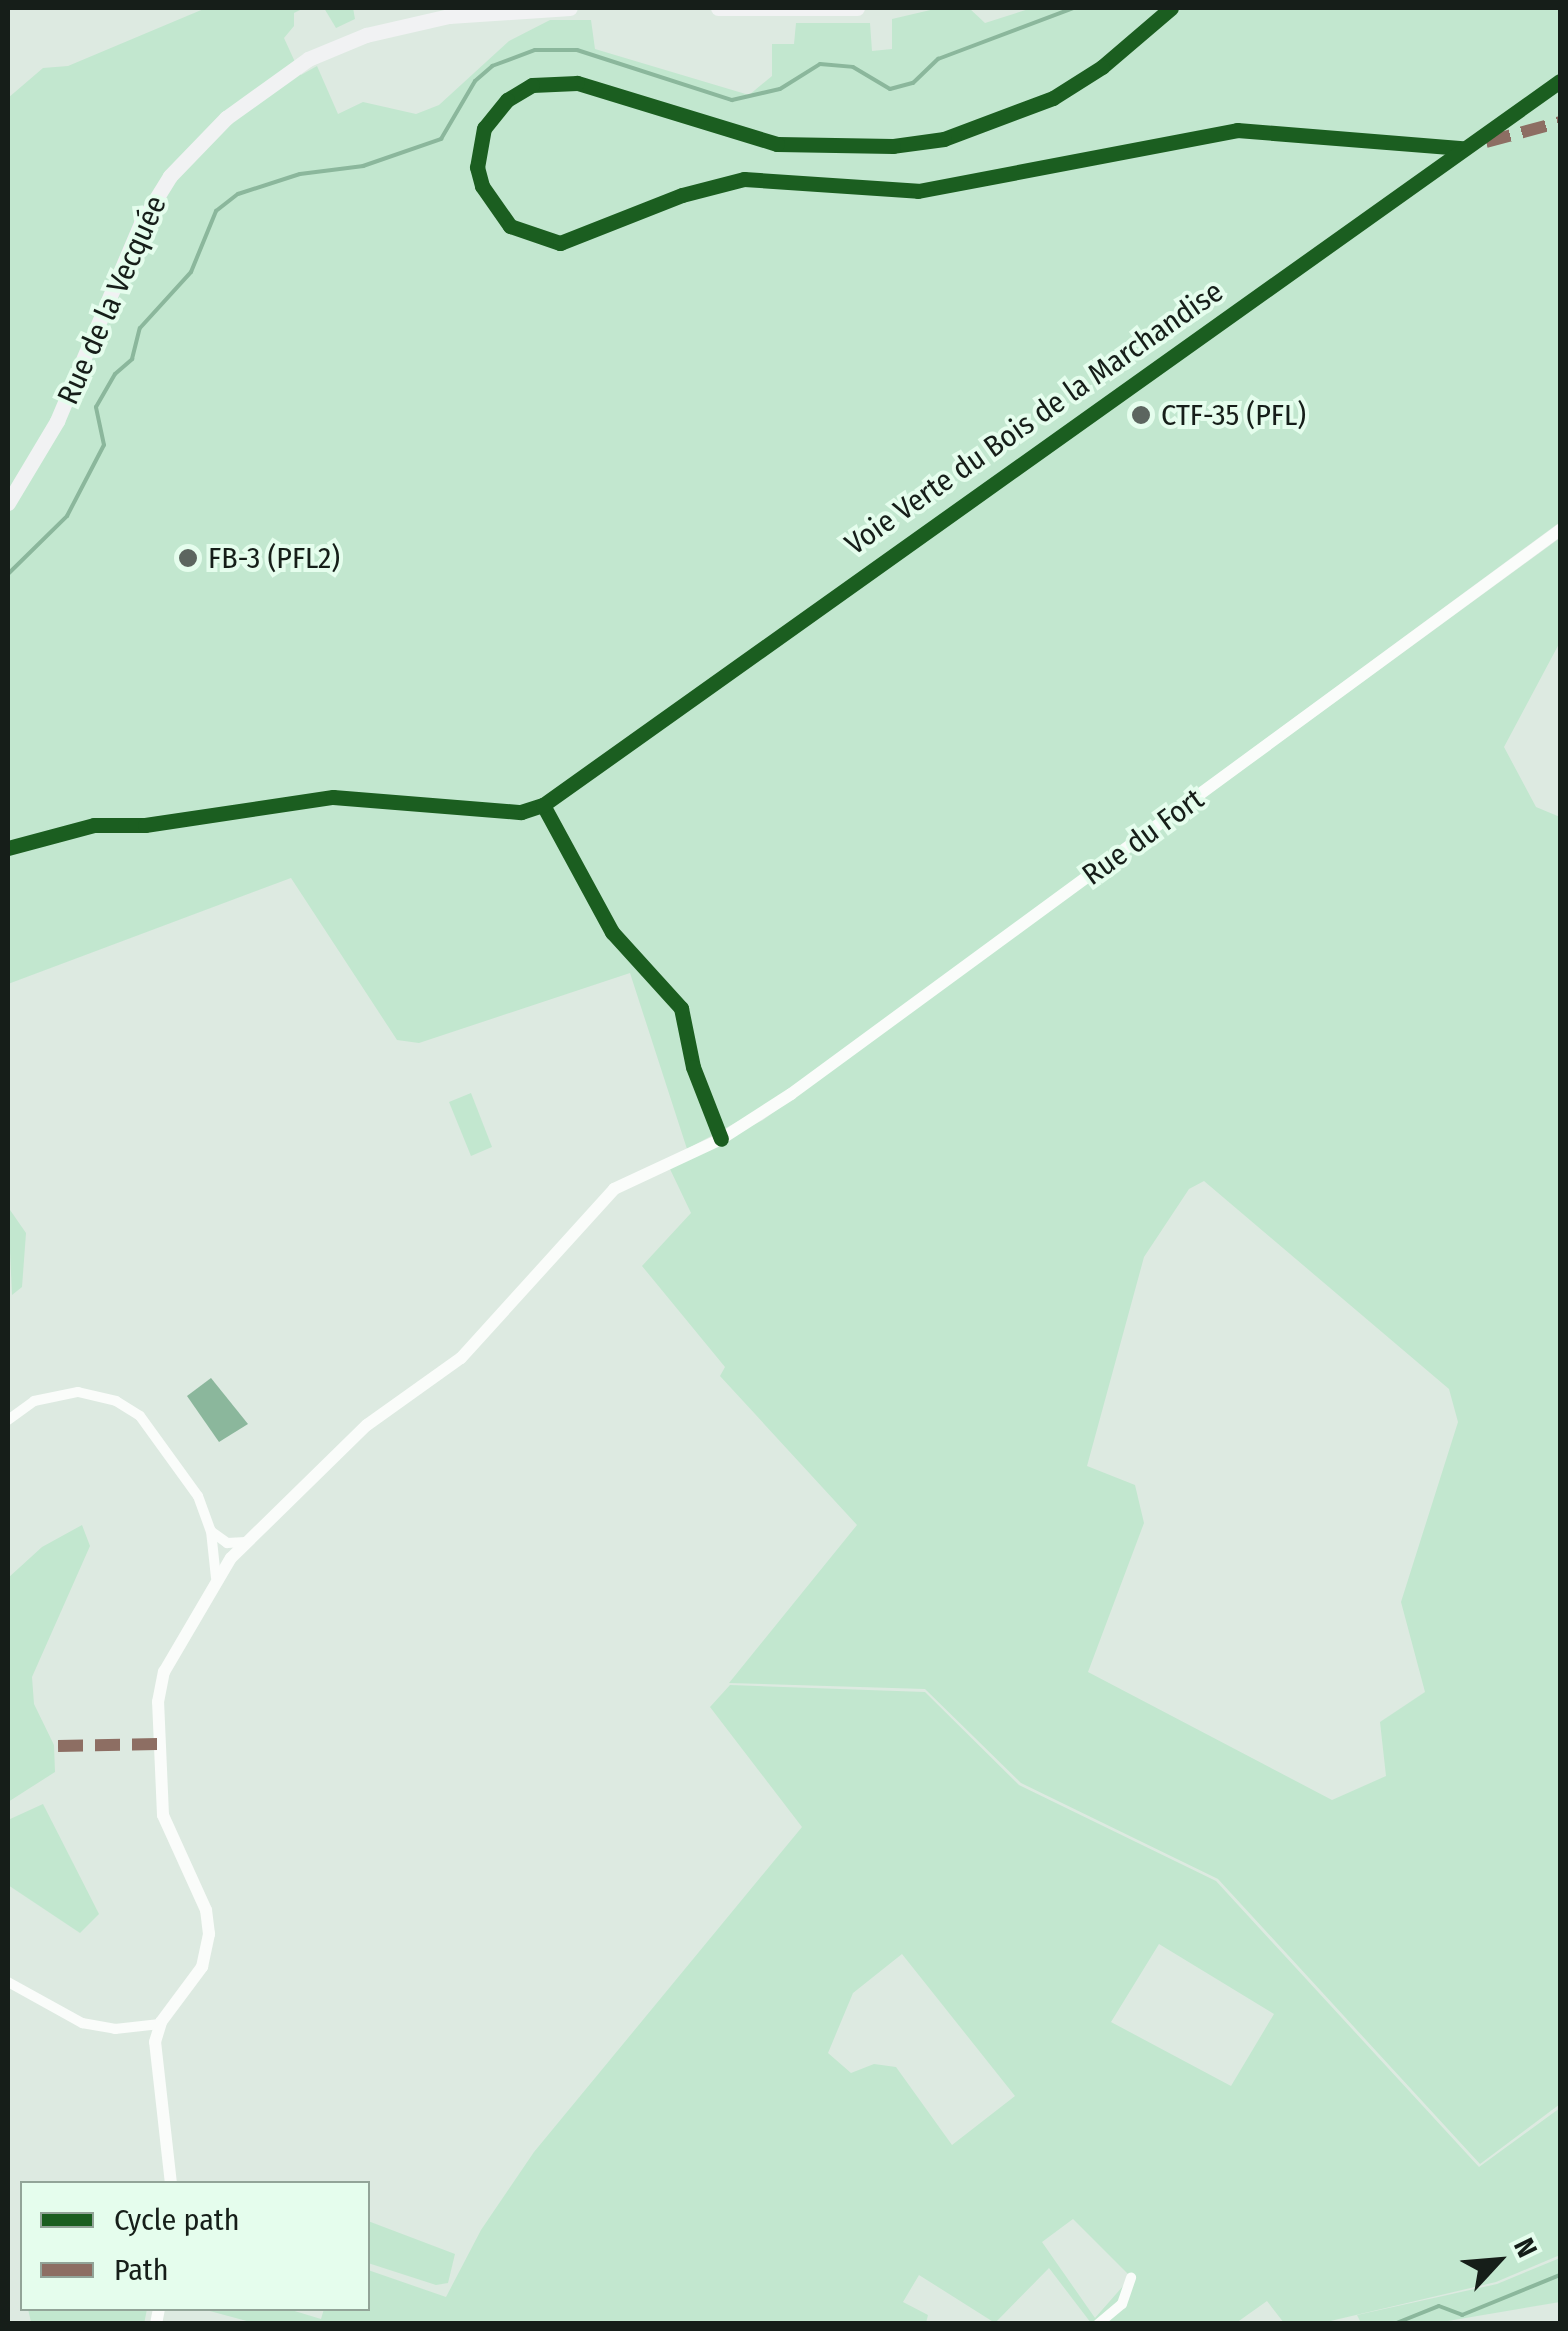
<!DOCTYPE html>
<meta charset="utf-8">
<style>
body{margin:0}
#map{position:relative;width:1568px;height:2331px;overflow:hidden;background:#ddeae1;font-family:"Fira Sans Condensed",sans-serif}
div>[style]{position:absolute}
.green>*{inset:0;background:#c2e7cf}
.water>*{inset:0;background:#8bb79c}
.stream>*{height:4px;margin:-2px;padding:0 2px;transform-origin:2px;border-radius:2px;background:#8bb79c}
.minor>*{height:10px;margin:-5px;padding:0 5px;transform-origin:5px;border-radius:5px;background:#fafcfa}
.tertiary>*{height:12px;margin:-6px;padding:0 6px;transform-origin:6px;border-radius:6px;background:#fafcfa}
.secondary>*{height:15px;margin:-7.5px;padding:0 7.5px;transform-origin:7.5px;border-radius:7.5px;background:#f1f2f3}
.quiet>*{height:12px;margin-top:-6px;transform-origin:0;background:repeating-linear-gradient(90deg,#8d6e63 0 25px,transparent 0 37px)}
.cycleway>*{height:15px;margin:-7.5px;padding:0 7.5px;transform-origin:7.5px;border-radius:7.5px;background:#1b5e20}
.dots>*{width:28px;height:28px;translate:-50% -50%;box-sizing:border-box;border:5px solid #e5fded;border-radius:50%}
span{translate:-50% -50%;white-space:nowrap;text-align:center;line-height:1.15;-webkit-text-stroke:8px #e5fded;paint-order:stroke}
.street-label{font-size:30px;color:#161e19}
.poi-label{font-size:30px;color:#161e19}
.left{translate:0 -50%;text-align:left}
.frame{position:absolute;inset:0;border:10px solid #161e19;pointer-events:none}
.legend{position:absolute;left:20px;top:2181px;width:350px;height:130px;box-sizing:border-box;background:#e5fded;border:2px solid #92a498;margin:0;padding:12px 18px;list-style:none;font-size:30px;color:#161e19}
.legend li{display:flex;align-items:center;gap:20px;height:50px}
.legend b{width:50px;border:2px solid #92a498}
.north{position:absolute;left:1448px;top:2211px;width:100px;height:100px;-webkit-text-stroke:8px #e5fded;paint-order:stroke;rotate:64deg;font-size:28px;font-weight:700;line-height:40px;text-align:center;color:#161e19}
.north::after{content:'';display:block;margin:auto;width:35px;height:45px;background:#161e19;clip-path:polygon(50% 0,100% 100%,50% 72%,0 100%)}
</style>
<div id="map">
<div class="green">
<i style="clip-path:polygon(206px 8px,304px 8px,294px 13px,294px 26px,284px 38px,301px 75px,317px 66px,338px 114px,363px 102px,416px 114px,439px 105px,509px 41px,550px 20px,591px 20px,595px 49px,749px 95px,772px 76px,772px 44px,794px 44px,796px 23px,870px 23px,872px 51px,892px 49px,892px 19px,939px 8px,969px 8px,985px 23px,1032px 8px,1560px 8px,1560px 522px,768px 1105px,687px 1149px,630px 973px,419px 1043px,397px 1040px,291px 878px,8px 984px,8px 98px,43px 68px,68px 66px)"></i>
<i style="clip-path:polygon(324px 8px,353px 8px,355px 19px,336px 28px)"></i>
<i style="clip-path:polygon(evenodd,1560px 538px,1560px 642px,1504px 747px,1536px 807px,1560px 817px,1560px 2104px,1480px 2164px,1218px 1879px,1021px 1783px,925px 1689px,729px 1683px,857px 1525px,720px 1376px,725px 1367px,642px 1266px,691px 1213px,669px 1167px,763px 1120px,1560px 538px,1204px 1181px,1449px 1389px,1458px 1422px,1401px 1602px,1425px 1692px,1380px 1722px,1386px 1776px,1332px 1800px,1088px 1672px,1144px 1523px,1135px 1485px,1087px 1466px,1144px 1257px,1189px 1189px,1204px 1181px)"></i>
<i style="clip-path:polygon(471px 1093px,492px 1147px,471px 1156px,449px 1102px)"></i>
<i style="clip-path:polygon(8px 1207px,26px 1233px,22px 1287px,12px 1295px)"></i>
<i style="clip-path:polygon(82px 1525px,90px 1546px,32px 1677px,34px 1704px,54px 1745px,55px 1772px,8px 1802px,8px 1578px,42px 1547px)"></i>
<i style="clip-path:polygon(evenodd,730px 1685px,925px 1692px,1019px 1785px,1216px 1881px,1479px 2167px,1560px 2108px,1560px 2255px,1496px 2282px,1322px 2323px,1284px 2323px,1267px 2301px,1236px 2323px,1091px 2323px,1049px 2268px,995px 2323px,919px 2275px,903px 2302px,928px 2315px,926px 2323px,258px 2324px,206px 2310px,288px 2309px,321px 2319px,324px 2309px,368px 2308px,368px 2270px,446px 2297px,481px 2230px,534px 2152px,802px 1827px,710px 1707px,730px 1685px,1159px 1944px,1274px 2014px,1231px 2086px,1111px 2022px,1159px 1944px,730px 1685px,902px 1954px,1015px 2096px,952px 2145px,896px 2067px,874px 2064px,851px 2073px,828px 2053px,853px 1993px,902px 1954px,730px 1685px,1073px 2219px,1131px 2277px,1095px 2318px,1042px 2242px,1073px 2219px)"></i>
<i style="clip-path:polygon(43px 1804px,99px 1914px,80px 1933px,8px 1885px,8px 1820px)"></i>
<i style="clip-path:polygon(368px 2221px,455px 2254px,448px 2283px,436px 2285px,368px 2263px)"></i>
<i style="clip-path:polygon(1560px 2258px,1560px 2302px,1436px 2323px,1361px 2323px,1357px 2315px,1497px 2284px)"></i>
<i style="clip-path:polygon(28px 2309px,28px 2308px,147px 2309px,144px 2324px,31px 2322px)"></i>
</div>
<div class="water">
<i style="clip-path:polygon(211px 1378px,248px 1424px,219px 1442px,187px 1396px)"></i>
</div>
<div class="stream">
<i style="left:8px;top:574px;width:83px;rotate:-44.5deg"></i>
<i style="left:67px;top:516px;width:80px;rotate:-62.5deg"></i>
<i style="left:104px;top:445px;width:39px;rotate:-102deg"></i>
<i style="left:96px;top:407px;width:38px;rotate:-60deg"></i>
<i style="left:115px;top:374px;width:23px;rotate:-41deg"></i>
<i style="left:132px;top:359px;width:32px;rotate:-76deg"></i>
<i style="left:140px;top:328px;width:76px;rotate:-47.7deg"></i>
<i style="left:191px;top:272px;width:66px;rotate:-67.7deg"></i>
<i style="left:216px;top:211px;width:28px;rotate:-38deg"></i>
<i style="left:238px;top:194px;width:65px;rotate:-17.9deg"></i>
<i style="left:300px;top:174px;width:64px;rotate:-7.2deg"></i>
<i style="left:363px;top:166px;width:83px;rotate:-19.1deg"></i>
<i style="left:441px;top:139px;width:67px;rotate:-59.6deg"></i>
<i style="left:475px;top:81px;width:23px;rotate:-41deg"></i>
<i style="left:492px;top:66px;width:46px;rotate:-20.4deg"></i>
<i style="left:535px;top:50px;width:42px"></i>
<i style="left:577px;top:50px;width:163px;rotate:17.9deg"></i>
<i style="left:732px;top:100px;width:49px;rotate:-12.9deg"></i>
<i style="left:780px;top:89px;width:47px;rotate:-32deg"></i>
<i style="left:820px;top:64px;width:33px;rotate:5deg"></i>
<i style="left:853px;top:67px;width:43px;rotate:30.7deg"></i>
<i style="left:890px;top:89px;width:24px;rotate:-15deg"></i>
<i style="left:913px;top:83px;width:35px;rotate:-44deg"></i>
<i style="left:938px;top:59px;width:145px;rotate:-20.6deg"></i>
<i style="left:1394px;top:2324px;width:48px;rotate:-21.8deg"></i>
<i style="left:1439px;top:2306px;width:25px;rotate:21deg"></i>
<i style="left:1462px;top:2315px;width:106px;rotate:-22.2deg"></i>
</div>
<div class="minor">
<i style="left:8px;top:1420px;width:32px;rotate:-36deg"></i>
<i style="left:34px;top:1401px;width:45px;rotate:-11.6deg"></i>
<i style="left:78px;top:1392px;width:39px;rotate:13deg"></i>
<i style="left:116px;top:1401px;width:28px;rotate:32deg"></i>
<i style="left:140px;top:1416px;width:99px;rotate:54.1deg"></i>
<i style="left:198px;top:1496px;width:37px;rotate:70deg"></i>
<i style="left:211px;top:1531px;width:47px;rotate:83.9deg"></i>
<i style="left:212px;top:1532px;width:19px;rotate:36deg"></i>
<i style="left:227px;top:1543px;width:19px;rotate:-3deg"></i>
<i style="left:8px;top:1982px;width:85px;rotate:29deg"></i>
<i style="left:82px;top:2023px;width:34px;rotate:10deg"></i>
<i style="left:115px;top:2029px;width:45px;rotate:-6.3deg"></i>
<i style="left:1098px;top:2324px;width:31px;rotate:-40deg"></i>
<i style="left:1122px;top:2304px;width:28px;rotate:-71deg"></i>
</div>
<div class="tertiary">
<i style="left:171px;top:2184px;width:143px;rotate:-96.4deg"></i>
<i style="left:155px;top:2042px;width:21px;rotate:-73deg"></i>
<i style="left:161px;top:2022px;width:69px;rotate:-53.3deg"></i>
<i style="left:202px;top:1967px;width:34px;rotate:-78deg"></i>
<i style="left:209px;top:1934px;width:24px;rotate:-97deg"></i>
<i style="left:206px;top:1910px;width:104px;rotate:-114.4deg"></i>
<i style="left:163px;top:1815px;width:113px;rotate:-92.5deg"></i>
<i style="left:158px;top:1702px;width:31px;rotate:-79deg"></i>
<i style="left:164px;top:1672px;width:132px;rotate:-59.6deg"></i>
<i style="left:231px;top:1558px;width:190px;rotate:-44.4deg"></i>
<i style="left:367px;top:1425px;width:115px;rotate:-35.5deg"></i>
<i style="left:461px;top:1358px;width:228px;rotate:-47.8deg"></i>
<i style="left:614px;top:1189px;width:118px;rotate:-25deg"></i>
<i style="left:721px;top:1139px;width:83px;rotate:-32.7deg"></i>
<i style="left:791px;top:1094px;width:954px;rotate:-36.26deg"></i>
<i style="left:156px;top:2324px;width:16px;rotate:-79deg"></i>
</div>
<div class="secondary">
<i style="left:718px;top:8px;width:139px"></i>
<i style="left:8px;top:503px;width:96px;rotate:-59.1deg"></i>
<i style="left:57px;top:421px;width:215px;rotate:-67deg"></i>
<i style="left:141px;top:223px;width:55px;rotate:-58.3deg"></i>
<i style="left:170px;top:176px;width:81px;rotate:-46deg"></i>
<i style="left:226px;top:118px;width:101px;rotate:-35.7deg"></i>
<i style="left:308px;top:59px;width:63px;rotate:-22.5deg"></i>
<i style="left:366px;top:35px;width:85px;rotate:-12.9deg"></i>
<i style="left:449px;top:16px;width:121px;rotate:-3.8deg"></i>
</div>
<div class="quiet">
<i style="left:1486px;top:142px;width:77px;rotate:-15.1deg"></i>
<i style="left:58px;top:1746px;width:100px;rotate:-1.1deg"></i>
</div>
<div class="cycleway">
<i style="left:1171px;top:8px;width:91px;rotate:139.5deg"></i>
<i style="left:1102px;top:67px;width:58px;rotate:147.7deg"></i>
<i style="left:1053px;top:98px;width:116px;rotate:159.4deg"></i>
<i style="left:944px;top:139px;width:51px;rotate:172.2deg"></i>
<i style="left:893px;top:146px;width:116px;rotate:-179deg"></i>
<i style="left:777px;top:144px;width:209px;rotate:-163deg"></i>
<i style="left:577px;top:83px;width:45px;rotate:177.5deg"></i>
<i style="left:532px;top:85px;width:29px;rotate:149deg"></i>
<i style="left:507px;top:100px;width:36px;rotate:129deg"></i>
<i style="left:484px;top:128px;width:40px;rotate:100deg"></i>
<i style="left:477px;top:167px;width:20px;rotate:75deg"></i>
<i style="left:482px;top:186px;width:49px;rotate:55deg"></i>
<i style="left:510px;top:226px;width:53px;rotate:18.8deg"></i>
<i style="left:560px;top:243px;width:131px;rotate:-21.5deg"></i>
<i style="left:682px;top:195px;width:64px;rotate:-14.5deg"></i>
<i style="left:744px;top:179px;width:174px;rotate:3.9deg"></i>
<i style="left:918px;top:191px;width:325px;rotate:-10.8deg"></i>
<i style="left:1237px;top:130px;width:226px;rotate:4.6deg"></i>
<i style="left:543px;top:805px;width:145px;rotate:61.5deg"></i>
<i style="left:612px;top:932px;width:103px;rotate:47.8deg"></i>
<i style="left:681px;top:1008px;width:60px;rotate:78.5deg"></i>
<i style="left:693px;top:1067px;width:77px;rotate:68.7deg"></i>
<i style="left:8px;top:848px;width:89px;rotate:-15deg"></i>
<i style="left:94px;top:825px;width:51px"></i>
<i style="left:145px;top:825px;width:190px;rotate:-8.5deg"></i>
<i style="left:333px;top:797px;width:189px;rotate:4.6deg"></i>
<i style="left:521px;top:812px;width:23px;rotate:-18deg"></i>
<i style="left:543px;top:805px;width:1248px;rotate:-35.45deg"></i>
</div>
<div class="dots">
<i style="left:1141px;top:415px;background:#5c655f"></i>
<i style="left:188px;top:558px;background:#5c655f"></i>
</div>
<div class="street-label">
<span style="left:112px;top:300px;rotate:-66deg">Rue de la Vecquée</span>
<span style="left:1034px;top:418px;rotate:-35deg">Voie Verte du Bois de la Marchandise</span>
<span style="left:1143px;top:837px;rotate:-36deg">Rue du Fort</span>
</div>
<div class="poi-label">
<span class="left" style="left:1161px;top:415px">CTF-35 (PFL)</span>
<span class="left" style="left:208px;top:558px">FB-3 (PFL2)</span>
</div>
<div class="frame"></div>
<ul class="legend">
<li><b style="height:12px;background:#1b5e20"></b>Cycle path</li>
<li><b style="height:12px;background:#8d6e63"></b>Path</li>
</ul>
<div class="north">N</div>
</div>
